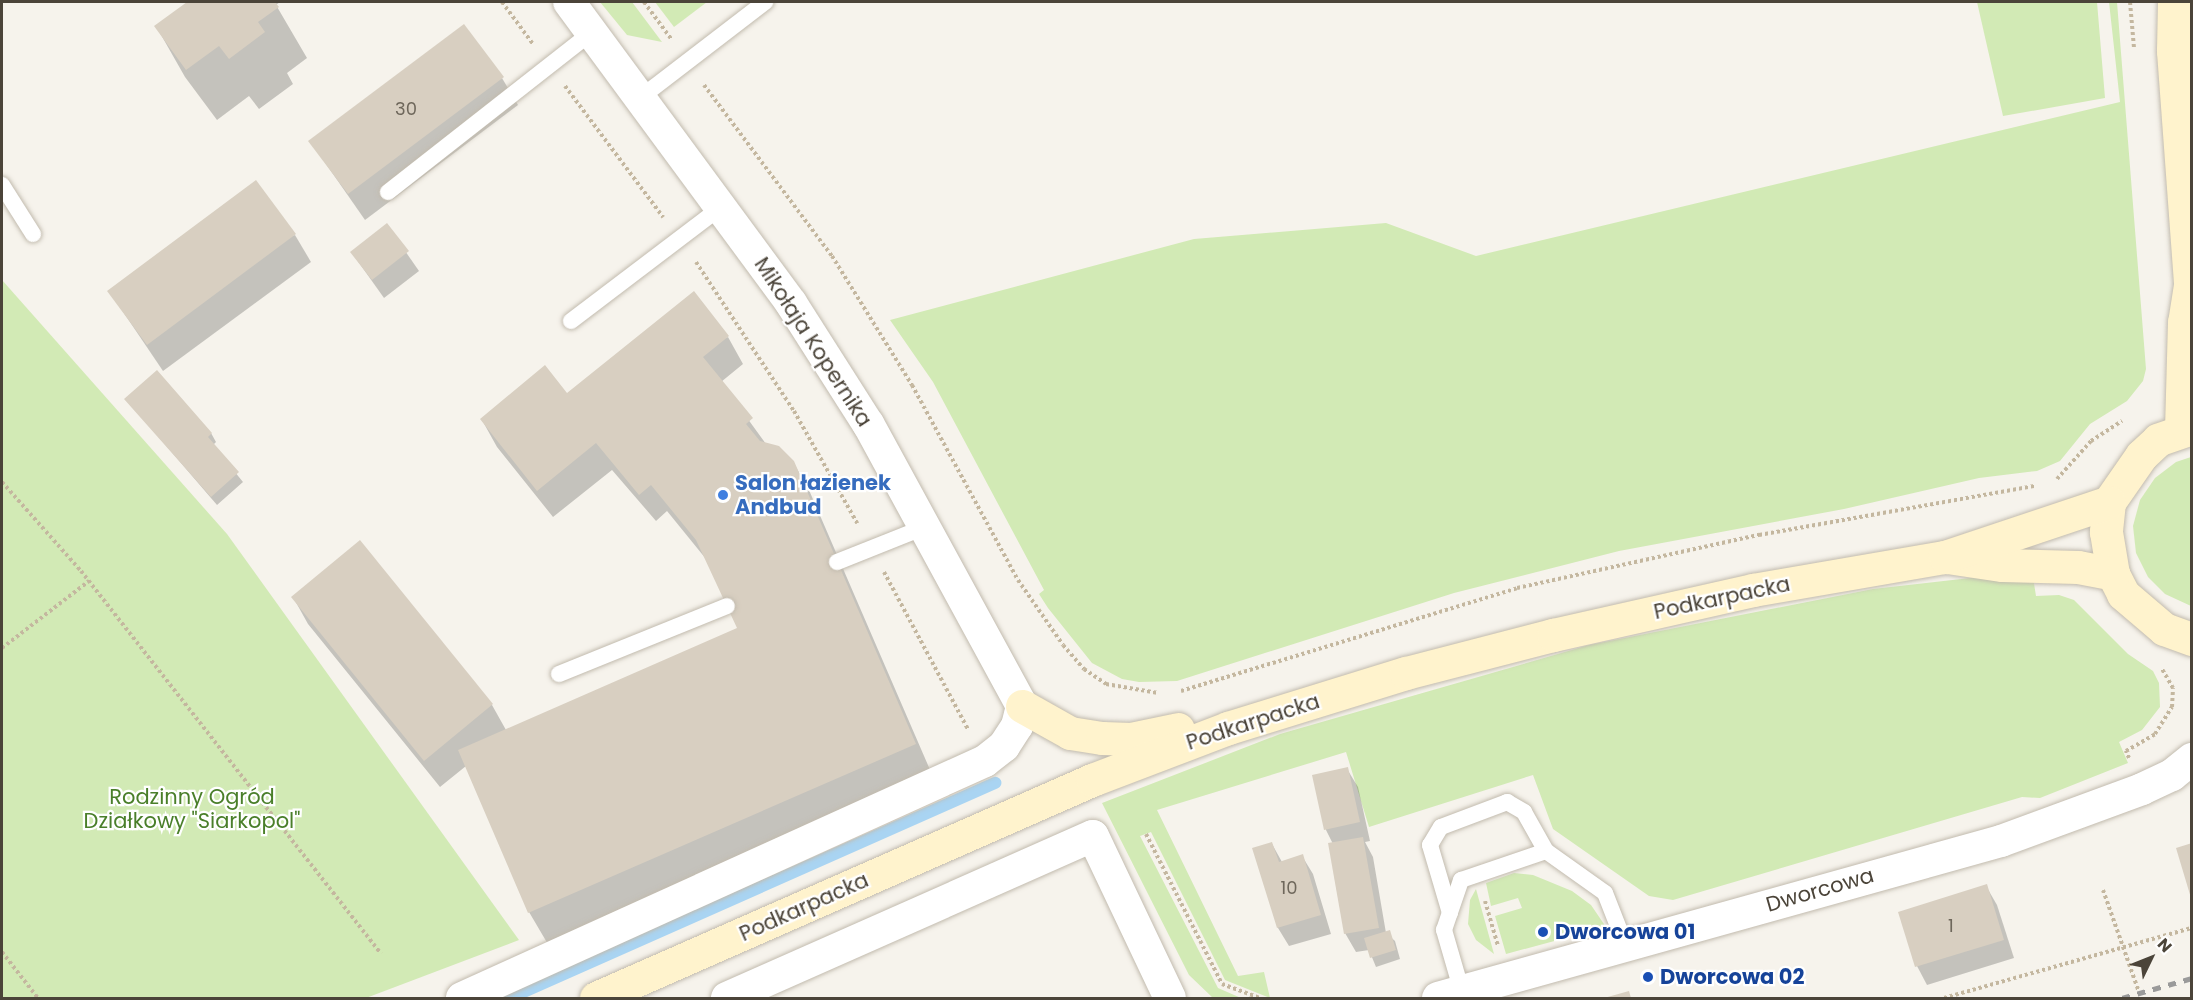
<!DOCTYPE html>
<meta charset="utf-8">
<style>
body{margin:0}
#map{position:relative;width:2193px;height:1000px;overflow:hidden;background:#f6f3ec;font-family:Poppins,sans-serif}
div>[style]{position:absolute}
.green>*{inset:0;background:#d2eab5}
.shadow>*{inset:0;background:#0003}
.stream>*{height:12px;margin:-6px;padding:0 6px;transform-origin:6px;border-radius:6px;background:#a9d4f2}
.building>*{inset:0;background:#d8cfc1}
.path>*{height:4px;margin-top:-2px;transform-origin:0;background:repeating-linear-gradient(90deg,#c4b79f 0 3px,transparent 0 6px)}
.roads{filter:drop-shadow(0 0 2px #c2bbae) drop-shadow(0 0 2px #c2bbae)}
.lane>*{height:16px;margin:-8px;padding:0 8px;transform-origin:8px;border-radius:8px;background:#fff}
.street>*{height:32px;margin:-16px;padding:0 16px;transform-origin:16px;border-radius:16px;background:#fff}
.secondary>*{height:33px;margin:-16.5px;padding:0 16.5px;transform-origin:16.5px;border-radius:16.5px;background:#fff3cd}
.rail>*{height:4.5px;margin-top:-2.25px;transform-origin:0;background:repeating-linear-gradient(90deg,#9a9a9a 0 8px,transparent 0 16px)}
.dots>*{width:16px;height:16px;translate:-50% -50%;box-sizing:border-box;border:3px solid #fff;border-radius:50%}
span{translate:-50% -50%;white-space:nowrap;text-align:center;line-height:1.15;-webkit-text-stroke:4.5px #fff;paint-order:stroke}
.number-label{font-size:18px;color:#6e675b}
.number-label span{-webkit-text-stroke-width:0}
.street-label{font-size:21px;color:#4b4439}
.shop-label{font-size:21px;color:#366cbe;font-weight:700}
.left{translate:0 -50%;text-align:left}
.park-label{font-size:21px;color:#4a7f2a}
.transit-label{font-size:21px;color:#164399;font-weight:700}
.frame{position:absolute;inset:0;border:3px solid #4b4439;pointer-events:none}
.north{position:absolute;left:2121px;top:928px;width:60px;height:60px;-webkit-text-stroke:4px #fff;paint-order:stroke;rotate:47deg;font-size:16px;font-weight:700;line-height:24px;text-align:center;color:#4b4439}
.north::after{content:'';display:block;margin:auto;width:21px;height:27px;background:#4b4439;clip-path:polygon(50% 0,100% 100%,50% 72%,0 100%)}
</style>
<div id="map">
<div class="green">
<i style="clip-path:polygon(600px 2px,632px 2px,662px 42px,627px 35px)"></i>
<i style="clip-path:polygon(655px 2px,707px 2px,674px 27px)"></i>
<i style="clip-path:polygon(1977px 2px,2097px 2px,2105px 98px,2003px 116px)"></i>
<i style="clip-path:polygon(2109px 2px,2117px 2px,2146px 369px,2143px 381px,2127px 401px,2090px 424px,2060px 461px,2037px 471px,1979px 478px,1844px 509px,1619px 551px,1454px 593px,1177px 681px,1139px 682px,1122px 679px,1092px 663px,1048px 608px,1039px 594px,1044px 590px,933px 382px,890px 320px,1194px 239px,1386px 223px,1476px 256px,2120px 102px)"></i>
<i style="clip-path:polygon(2px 280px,227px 534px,519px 940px,366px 998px,2px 998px)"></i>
<i style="clip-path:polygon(2191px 457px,2192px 457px,2191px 606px,2165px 594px,2148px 577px,2136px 553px,2133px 526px,2140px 500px,2155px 478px,2176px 462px)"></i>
<i style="clip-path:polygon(2032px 571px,2036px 596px,2059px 595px,2074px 600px,2128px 654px,2153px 671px,2159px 683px,2160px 707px,2142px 730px,2119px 742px,2128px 763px,2040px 798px,2022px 797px,1673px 900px,1649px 896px,1553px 829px,1533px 775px,1369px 827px,1346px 752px,1157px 810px,1238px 976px,1264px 972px,1270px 998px,1225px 980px,1151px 832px,1140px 836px,1218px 988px,1241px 998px,1213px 998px,1189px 975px,1102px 803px,1280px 734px,1589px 645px,1873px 589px)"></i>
<i style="clip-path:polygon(1514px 873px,1533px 875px,1572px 891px,1591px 905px,1606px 927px,1506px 954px,1495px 916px,1522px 908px,1518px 898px,1491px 906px,1486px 883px)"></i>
<i style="clip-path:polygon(1476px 889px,1494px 954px,1476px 940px,1468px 924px,1470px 900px)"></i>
</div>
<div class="shadow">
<i style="clip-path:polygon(190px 2px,280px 2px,276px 5px,307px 58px,287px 73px,293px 84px,259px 109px,249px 96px,217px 120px,185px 77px,156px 26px)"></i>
<i style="clip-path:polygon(502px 78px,518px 105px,365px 220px,310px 141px)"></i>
<i style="clip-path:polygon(387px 225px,419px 271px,384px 298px,352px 253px)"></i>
<i style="clip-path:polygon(295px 235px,311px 262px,163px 371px,109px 291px)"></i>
<i style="clip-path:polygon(728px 337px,743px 364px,721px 382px,766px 444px,793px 462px,809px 490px,934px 779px,549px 946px,529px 912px,466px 766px,440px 787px,308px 624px,293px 597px,360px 542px,492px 705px,506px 730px,739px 629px,706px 559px,667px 511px,656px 521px,612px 470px,553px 517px,497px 447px,482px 420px,567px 395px)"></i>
<i style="clip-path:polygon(126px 399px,211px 433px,216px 442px,213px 445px,243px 482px,217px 505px)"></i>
<i style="clip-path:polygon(1347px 769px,1358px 787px,1370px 841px,1365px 842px,1373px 857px,1386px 933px,1395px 941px,1400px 959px,1376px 967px,1369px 950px,1356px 952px,1345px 933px,1333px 844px,1326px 830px,1313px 776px)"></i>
<i style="clip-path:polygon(1272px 844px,1282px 862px,1302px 856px,1313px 874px,1331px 934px,1289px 946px,1278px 928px)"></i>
<i style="clip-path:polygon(1986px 886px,1997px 905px,2014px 958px,1927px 985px,1917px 966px)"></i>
</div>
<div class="stream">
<i style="left:510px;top:998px;width:531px;rotate:-23.91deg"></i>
</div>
<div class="building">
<i style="clip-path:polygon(187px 2px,275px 2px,279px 7px,258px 22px,265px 32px,229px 59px,219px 46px,186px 70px,154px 26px)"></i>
<i style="clip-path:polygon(464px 24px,504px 77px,348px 194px,308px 141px)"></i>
<i style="clip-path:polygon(256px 180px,296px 234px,147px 345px,107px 291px)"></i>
<i style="clip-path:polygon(387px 223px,409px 251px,372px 280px,350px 252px)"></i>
<i style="clip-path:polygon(694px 291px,729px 336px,703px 357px,753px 418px,746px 424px,760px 441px,779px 446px,794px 461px,916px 744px,528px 913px,458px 750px,737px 628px,696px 540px,651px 485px,639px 495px,596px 443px,537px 491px,480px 419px,545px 365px,567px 393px)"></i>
<i style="clip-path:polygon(157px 370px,212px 433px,208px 437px,239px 472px,211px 497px,124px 399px)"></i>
<i style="clip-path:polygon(360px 540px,493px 704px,424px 761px,291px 597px)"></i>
<i style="clip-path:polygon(1348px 767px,1360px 822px,1324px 830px,1312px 775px)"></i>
<i style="clip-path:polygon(1363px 837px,1379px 928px,1344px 934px,1328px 843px)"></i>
<i style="clip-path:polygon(1272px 842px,1279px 862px,1303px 854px,1321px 915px,1277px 928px,1252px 848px)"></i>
<i style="clip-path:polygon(2192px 843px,2192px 898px,2191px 898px,2176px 848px)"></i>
<i style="clip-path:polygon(1987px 884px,2004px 940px,1915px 967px,1898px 912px)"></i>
<i style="clip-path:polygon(1390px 930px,1396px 950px,1370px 958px,1364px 938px)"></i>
<i style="clip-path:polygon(1629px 991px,1631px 998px,1604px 998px)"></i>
</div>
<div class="path">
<i style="left:502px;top:2px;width:52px;rotate:53.6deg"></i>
<i style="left:644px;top:2px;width:47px;rotate:53.6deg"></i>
<i style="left:2130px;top:2px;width:46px;rotate:85deg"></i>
<i style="left:704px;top:85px;width:214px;rotate:53.2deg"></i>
<i style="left:832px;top:256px;width:152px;rotate:58.2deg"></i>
<i style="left:912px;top:385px;width:222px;rotate:61.5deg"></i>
<i style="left:1018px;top:580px;width:79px;rotate:55.3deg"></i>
<i style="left:1063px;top:645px;width:32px;rotate:49deg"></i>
<i style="left:1084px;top:669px;width:27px;rotate:34deg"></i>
<i style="left:1106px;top:684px;width:53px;rotate:9.8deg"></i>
<i style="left:565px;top:86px;width:164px;rotate:53.2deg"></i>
<i style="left:696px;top:262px;width:178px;rotate:56.7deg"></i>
<i style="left:794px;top:411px;width:129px;rotate:60.6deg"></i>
<i style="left:2057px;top:479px;width:51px;rotate:-48.2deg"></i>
<i style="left:2091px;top:441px;width:37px;rotate:-33deg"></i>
<i style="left:2px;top:482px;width:119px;rotate:48.4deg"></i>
<i style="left:81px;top:571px;width:486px;rotate:51.9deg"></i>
<i style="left:884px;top:572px;width:178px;rotate:61.9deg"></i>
<i style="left:2px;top:648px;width:110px;rotate:-37.6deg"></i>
<i style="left:1181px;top:691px;width:351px;rotate:-17deg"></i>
<i style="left:1517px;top:588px;width:248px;rotate:-12.4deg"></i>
<i style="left:1759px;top:535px;width:280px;rotate:-10.1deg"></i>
<i style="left:2129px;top:758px;width:8px;rotate:-113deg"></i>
<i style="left:2126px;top:751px;width:34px;rotate:-30deg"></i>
<i style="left:2155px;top:734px;width:32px;rotate:-58deg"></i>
<i style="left:2172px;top:707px;width:19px;rotate:-87deg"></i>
<i style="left:2173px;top:688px;width:22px;rotate:-120deg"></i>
<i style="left:1146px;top:834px;width:168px;rotate:63.1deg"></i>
<i style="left:1222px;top:984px;width:40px;rotate:20.2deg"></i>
<i style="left:2103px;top:890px;width:114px;rotate:70.6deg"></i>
<i style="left:1485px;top:901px;width:47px;rotate:73.9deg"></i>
<i style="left:2px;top:952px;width:58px;rotate:52deg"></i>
<i style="left:1944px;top:998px;width:258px;rotate:-15.8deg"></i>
</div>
<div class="roads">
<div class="lane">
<i style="left:640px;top:98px;width:158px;rotate:-37.5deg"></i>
<i style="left:2px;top:185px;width:58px;rotate:57.7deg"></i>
<i style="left:388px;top:192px;width:259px;rotate:-38.1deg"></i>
<i style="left:571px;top:321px;width:188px;rotate:-37.2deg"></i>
<i style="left:837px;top:562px;width:95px;rotate:-21.7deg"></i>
<i style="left:559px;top:674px;width:181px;rotate:-22deg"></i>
<i style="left:1450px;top:913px;width:71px;rotate:-106.4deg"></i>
<i style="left:1430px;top:845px;width:21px;rotate:-59deg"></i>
<i style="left:1441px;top:827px;width:71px;rotate:-20.7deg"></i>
<i style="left:1507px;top:802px;width:20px;rotate:30deg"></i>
<i style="left:1524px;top:812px;width:45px;rotate:60.6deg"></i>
<i style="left:1462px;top:992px;width:65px;rotate:-106.2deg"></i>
<i style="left:1444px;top:930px;width:53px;rotate:-71.2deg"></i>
<i style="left:1461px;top:880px;width:90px;rotate:-18.8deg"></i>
<i style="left:1546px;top:851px;width:72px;rotate:35.4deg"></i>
<i style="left:1605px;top:893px;width:55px;rotate:68.6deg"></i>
</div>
<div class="street">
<i style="left:462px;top:998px;width:574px;rotate:-24.38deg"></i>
<i style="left:985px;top:761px;width:24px;rotate:-38deg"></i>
<i style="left:1004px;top:746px;width:24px;rotate:-57deg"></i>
<i style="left:1017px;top:726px;width:21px;rotate:-76deg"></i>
<i style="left:1022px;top:706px;width:321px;rotate:-118.6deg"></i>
<i style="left:868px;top:424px;width:143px;rotate:-122.5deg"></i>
<i style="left:791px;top:303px;width:374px;rotate:-126.4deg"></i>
<i style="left:727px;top:998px;width:400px;rotate:-23.9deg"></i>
<i style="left:1093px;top:836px;width:179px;rotate:64.6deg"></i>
<i style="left:1438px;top:998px;width:584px;rotate:-15.58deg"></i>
<i style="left:2001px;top:841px;width:150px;rotate:-20.2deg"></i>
<i style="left:2142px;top:789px;width:33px;rotate:-25deg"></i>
<i style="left:2172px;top:775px;width:26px;rotate:-39deg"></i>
</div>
<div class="secondary">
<i style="left:2174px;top:2px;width:49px;rotate:91.2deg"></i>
<i style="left:2173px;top:51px;width:235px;rotate:85.8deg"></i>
<i style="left:2190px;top:285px;width:37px;rotate:99deg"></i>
<i style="left:2184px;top:322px;width:108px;rotate:91.6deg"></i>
<i style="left:2192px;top:428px;width:36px;rotate:161deg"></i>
<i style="left:2158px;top:440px;width:23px;rotate:137deg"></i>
<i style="left:2141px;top:456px;width:56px;rotate:124.8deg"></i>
<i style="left:2109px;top:502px;width:30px;rotate:96deg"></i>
<i style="left:2106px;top:532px;width:43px;rotate:80.5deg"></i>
<i style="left:2113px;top:574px;width:22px;rotate:63deg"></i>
<i style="left:2123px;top:594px;width:54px;rotate:40.5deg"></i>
<i style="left:2164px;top:629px;width:30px;rotate:20deg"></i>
<i style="left:1947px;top:557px;width:56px;rotate:8.3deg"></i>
<i style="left:2002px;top:565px;width:76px;rotate:1.5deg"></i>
<i style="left:2078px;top:567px;width:36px;rotate:11deg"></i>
<i style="left:1022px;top:706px;width:55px;rotate:29.4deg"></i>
<i style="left:1070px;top:733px;width:32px;rotate:9deg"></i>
<i style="left:1102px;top:738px;width:29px;rotate:2deg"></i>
<i style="left:1131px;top:739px;width:48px;rotate:-12deg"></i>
<i style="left:596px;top:998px;width:542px;rotate:-23.73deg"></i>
<i style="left:1092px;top:780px;width:146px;rotate:-20.9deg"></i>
<i style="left:1228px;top:728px;width:186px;rotate:-17.2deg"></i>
<i style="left:1406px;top:673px;width:152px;rotate:-14.5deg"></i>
<i style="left:1553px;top:635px;width:205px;rotate:-12.7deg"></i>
<i style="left:1753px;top:590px;width:195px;rotate:-9.8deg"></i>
<i style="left:1945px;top:557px;width:173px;rotate:-18.5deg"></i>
</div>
</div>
<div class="rail">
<i style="left:2122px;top:998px;width:73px;rotate:-15.9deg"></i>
</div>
<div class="dots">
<i style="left:723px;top:495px;background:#3f7fe0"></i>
<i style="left:1543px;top:932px;background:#1a4fb4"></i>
<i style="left:1648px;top:977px;background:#1a4fb4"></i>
</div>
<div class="number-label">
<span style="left:406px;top:109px">30</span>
<span style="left:1289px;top:888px">10</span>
<span style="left:1951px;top:926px">1</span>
</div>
<div class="street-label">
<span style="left:813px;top:342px;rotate:57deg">Mikołaja Kopernika</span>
<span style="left:1722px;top:598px;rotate:-12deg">Podkarpacka</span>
<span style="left:1253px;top:722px;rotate:-18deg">Podkarpacka</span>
<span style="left:1820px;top:890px;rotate:-16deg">Dworcowa</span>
<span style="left:804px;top:907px;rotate:-24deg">Podkarpacka</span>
</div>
<div class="shop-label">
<span class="left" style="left:735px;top:495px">Salon łazienek<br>Andbud</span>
</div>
<div class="park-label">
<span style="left:192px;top:809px">Rodzinny Ogród<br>Działkowy "Siarkopol"</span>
</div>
<div class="transit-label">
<span class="left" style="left:1555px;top:932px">Dworcowa 01</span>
<span class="left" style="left:1660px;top:977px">Dworcowa 02</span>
</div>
<div class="frame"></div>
<div class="north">N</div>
</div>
